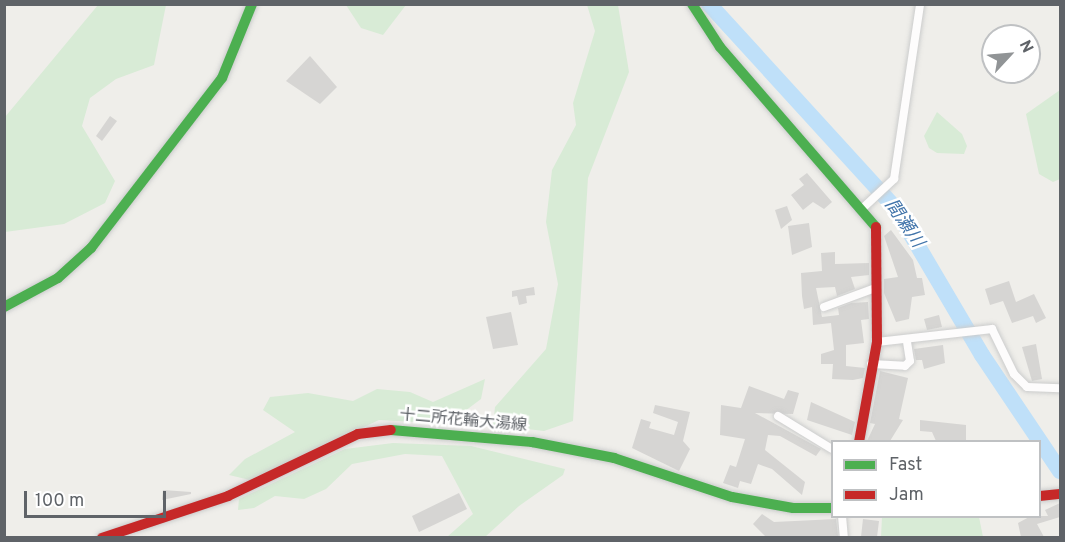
<!DOCTYPE html>
<meta charset="utf-8">
<style>
body{margin:0}
#map{position:relative;width:1065px;height:542px;overflow:hidden;background:#efeeea;font-family:Overpass,"Noto Sans JP",sans-serif}
div>[style]{position:absolute}
.green>*{inset:0;background:#d8ebd6}
.river>*{height:16px;margin:-8px;padding:0 8px;transform-origin:8px;border-radius:8px;background:#bfe0f9}
.building>*{inset:0;background:#d6d5d3}
.roads{filter:drop-shadow(0 0 2px #cbcccc) drop-shadow(0 0 2px #cbcccc)}
.street>*{height:8px;margin:-4px;padding:0 4px;transform-origin:4px;border-radius:4px;background:#fdfcfc}
.fast>*{height:10px;margin:-5px;padding:0 5px;transform-origin:5px;border-radius:5px;background:#4caf50}
.jam>*{height:10px;margin:-5px;padding:0 5px;transform-origin:5px;border-radius:5px;background:#c62828}
span{translate:-50% -50%;white-space:nowrap;text-align:center;line-height:1.15;-webkit-text-stroke:5px #fff;paint-order:stroke}
.street-label{font-size:16px;color:#5f6368}
.water-label{font-size:18px;color:#4174aa;font-style:italic}
.frame{position:absolute;inset:0;border:6px solid #5f6368;pointer-events:none}
.legend{position:absolute;left:831px;top:440px;width:210px;height:78px;box-sizing:border-box;background:#fff;border:2px solid #bfc1c3;margin:0;padding:8px 10px;list-style:none;font-size:18px;color:#5f6368}
.legend li{display:flex;align-items:center;gap:12px;height:30px}
.legend b{width:30px;border:2px solid #bfc1c3}
.north{position:absolute;left:981px;top:24px;width:60px;height:60px;box-sizing:border-box;background:#fff;border:2px solid #bfc1c3;border-radius:50%;rotate:64deg;font-size:16px;font-weight:700;line-height:24px;text-align:center;color:#5f6368}
.north::after{content:'';display:block;margin:auto;width:21px;height:27px;background:#919496;clip-path:polygon(50% 0,100% 100%,50% 72%,0 100%)}
.scale{position:absolute;left:24px;top:491px;width:142px;height:27px;box-sizing:border-box;border:3px solid #5f6368;border-top:0;padding-left:8px;font-size:18px;line-height:21px;white-space:nowrap;color:#5f6368;-webkit-text-stroke:4px #fff;paint-order:stroke}
</style>
<div id="map">
<div class="green">
<i style="clip-path:polygon(98px 5px,166px 5px,154px 65px,116px 79px,90px 98px,82px 126px,115px 181px,105px 203px,64px 224px,5px 232px,5px 117px)"></i>
<i style="clip-path:polygon(346px 5px,406px 5px,383px 35px,361px 28px)"></i>
<i style="clip-path:polygon(587px 5px,618px 5px,629px 72px,588px 178px,573px 421px,544px 431px,493px 425px,495px 407px,546px 349px,558px 284px,546px 222px,552px 170px,576px 125px,573px 103px,595px 31px)"></i>
<i style="clip-path:polygon(1060px 90px,1060px 179px,1053px 182px,1039px 174px,1026px 114px)"></i>
<i style="clip-path:polygon(937px 112px,962px 134px,967px 146px,964px 154px,937px 153px,929px 148px,924px 136px)"></i>
<i style="clip-path:polygon(485px 379px,481px 399px,457px 417px,433px 423px,379px 420px,250px 480px,229px 475px,245px 459px,295px 432px,263px 410px,270px 397px,308px 393px,353px 401px,377px 389px,410px 392px,433px 402px)"></i>
<i style="clip-path:polygon(393px 443px,471px 446px,565px 469px,563px 475px,519px 506px,485px 537px,447px 537px,473px 514px,442px 456px,405px 454px,352px 464px,326px 489px,304px 499px,275px 496px,254px 508px,238px 510px,239px 499px,345px 449px)"></i>
<i style="clip-path:polygon(882px 517px,979px 517px,983px 537px,881px 537px)"></i>
</div>
<div class="river">
<i style="left:709px;top:4px;width:277px;rotate:47.6deg"></i>
<i style="left:896px;top:209px;width:169px;rotate:59.5deg"></i>
<i style="left:982px;top:355px;width:140px;rotate:56.1deg"></i>
</div>
<div class="building">
<i style="clip-path:polygon(310px 56px,337px 87px,320px 104px,286px 81px)"></i>
<i style="clip-path:polygon(110px 116px,117px 121px,102px 141px,96px 136px)"></i>
<i style="clip-path:polygon(807px 173px,832px 202px,824px 209px,813px 202px,803px 210px,791px 195px,804px 185px,799px 179px)"></i>
<i style="clip-path:polygon(787px 206px,792px 220px,781px 229px,775px 210px)"></i>
<i style="clip-path:polygon(809px 223px,812px 247px,792px 255px,788px 226px)"></i>
<i style="clip-path:polygon(891px 230px,913px 260px,917px 278px,922px 278px,925px 295px,912px 297px,909px 319px,896px 322px,884px 293px,884px 279px,898px 277px,884px 236px)"></i>
<i style="clip-path:polygon(835px 252px,835px 264px,869px 263px,869px 275px,851px 277px,855px 289px,837px 296px,835px 287px,816px 288px,822px 317px,839px 315px,838px 308px,851px 303px,868px 302px,869px 319px,861px 320px,864px 343px,846px 345px,846px 366px,865px 368px,863px 378px,853px 380px,832px 379px,833px 364px,821px 364px,821px 354px,834px 350px,831px 323px,813px 325px,812px 307px,804px 309px,802px 296px,801px 273px,822px 271px,821px 253px)"></i>
<i style="clip-path:polygon(1009px 281px,1016px 302px,1034px 294px,1046px 318px,1036px 323px,1033px 316px,1012px 323px,1003px 301px,990px 305px,985px 289px)"></i>
<i style="clip-path:polygon(534px 287px,535px 295px,526px 296px,527px 303px,519px 305px,517px 296px,512px 297px,512px 291px)"></i>
<i style="clip-path:polygon(511px 312px,518px 345px,493px 349px,486px 317px)"></i>
<i style="clip-path:polygon(939px 315px,942px 327px,927px 330px,924px 319px)"></i>
<i style="clip-path:polygon(1036px 344px,1042px 379px,1032px 381px,1022px 347px)"></i>
<i style="clip-path:polygon(943px 345px,945px 363px,924px 369px,922px 360px,916px 360px,914px 349px)"></i>
<i style="clip-path:polygon(880px 371px,908px 378px,899px 419px,903px 420px,890px 441px,867px 441px,875px 424px,870px 423px)"></i>
<i style="clip-path:polygon(749px 386px,784px 399px,788px 390px,799px 393px,793px 414px,755px 413px,821px 449px,816px 456px,780px 436px,768px 435px,765px 450px,805px 482px,802px 495px,772px 469px,758px 464px,751px 484px,740px 481px,738px 488px,723px 483px,730px 465px,736px 467px,745px 439px,720px 435px,721px 405px,741px 408px)"></i>
<i style="clip-path:polygon(811px 402px,855px 422px,852px 435px,807px 420px)"></i>
<i style="clip-path:polygon(655px 405px,690px 412px,683px 441px,690px 449px,679px 471px,632px 448px,641px 419px,651px 422px,649px 428px,674px 435px,678px 422px,653px 413px)"></i>
<i style="clip-path:polygon(920px 420px,966px 425px,966px 441px,936px 441px,932px 432px,920px 431px)"></i>
<i style="clip-path:polygon(163px 490px,191px 492px,191px 494px,162px 500px)"></i>
<i style="clip-path:polygon(459px 493px,467px 509px,419px 532px,412px 516px)"></i>
<i style="clip-path:polygon(1060px 503px,1060px 517px,1037px 524px,1044px 537px,1021px 537px,1018px 523px,1031px 516px,1048px 516px,1045px 510px)"></i>
<i style="clip-path:polygon(762px 514px,774px 522px,836px 519px,838px 536px,766px 537px,753px 524px)"></i>
<i style="clip-path:polygon(863px 519px,879px 521px,877px 537px,861px 537px)"></i>
</div>
<div class="roads">
<div class="street">
<i style="left:865px;top:206px;width:40px;rotate:-43deg"></i>
<i style="left:894px;top:179px;width:177px;rotate:-81.5deg"></i>
<i style="left:824px;top:307px;width:54px;rotate:-20.4deg"></i>
<i style="left:877px;top:342px;width:116px;rotate:-6.4deg"></i>
<i style="left:992px;top:329px;width:50px;rotate:63.9deg"></i>
<i style="left:1014px;top:374px;width:18px;rotate:45deg"></i>
<i style="left:1027px;top:387px;width:33px;rotate:2deg"></i>
<i style="left:871px;top:364px;width:34px;rotate:3deg"></i>
<i style="left:905px;top:366px;width:7px;rotate:-45deg"></i>
<i style="left:910px;top:361px;width:20px;rotate:-99deg"></i>
<i style="left:778px;top:416px;width:63px;rotate:31.4deg"></i>
<i style="left:842px;top:516px;width:22px;rotate:85deg"></i>
</div>
<div class="fast">
<i style="left:692px;top:4px;width:51px;rotate:56.9deg"></i>
<i style="left:720px;top:47px;width:238px;rotate:49.1deg"></i>
<i style="left:4px;top:307px;width:61px;rotate:-28.2deg"></i>
<i style="left:58px;top:278px;width:45px;rotate:-42.3deg"></i>
<i style="left:91px;top:248px;width:215px;rotate:-52.4deg"></i>
<i style="left:222px;top:78px;width:80px;rotate:-67.9deg"></i>
<i style="left:391px;top:430px;width:142px;rotate:4.9deg"></i>
<i style="left:532px;top:442px;width:84px;rotate:11deg"></i>
<i style="left:614px;top:458px;width:124px;rotate:18.3deg"></i>
<i style="left:732px;top:497px;width:62px;rotate:10.2deg"></i>
<i style="left:793px;top:508px;width:39px"></i>
</div>
<div class="jam">
<i style="left:859px;top:442px;width:102px;rotate:-79.8deg"></i>
<i style="left:877px;top:342px;width:115px;rotate:-90.5deg"></i>
<i style="left:1040px;top:496px;width:20px;rotate:-6deg"></i>
<i style="left:102px;top:538px;width:133px;rotate:-18.4deg"></i>
<i style="left:228px;top:496px;width:144px;rotate:-25.5deg"></i>
<i style="left:358px;top:434px;width:33px;rotate:-7deg"></i>
</div>
</div>
<div class="street-label">
<span style="left:463px;top:421px;rotate:5deg">十二所花輪大湯線</span>
</div>
<div class="water-label">
<span style="left:903px;top:224px;rotate:56deg">間瀬川</span>
</div>
<div class="frame"></div>
<ul class="legend">
<li><b style="height:8px;background:#4caf50"></b>Fast</li>
<li><b style="height:8px;background:#c62828"></b>Jam</li>
</ul>
<div class="north">N</div>
<div class="scale">100 m</div>
</div>
